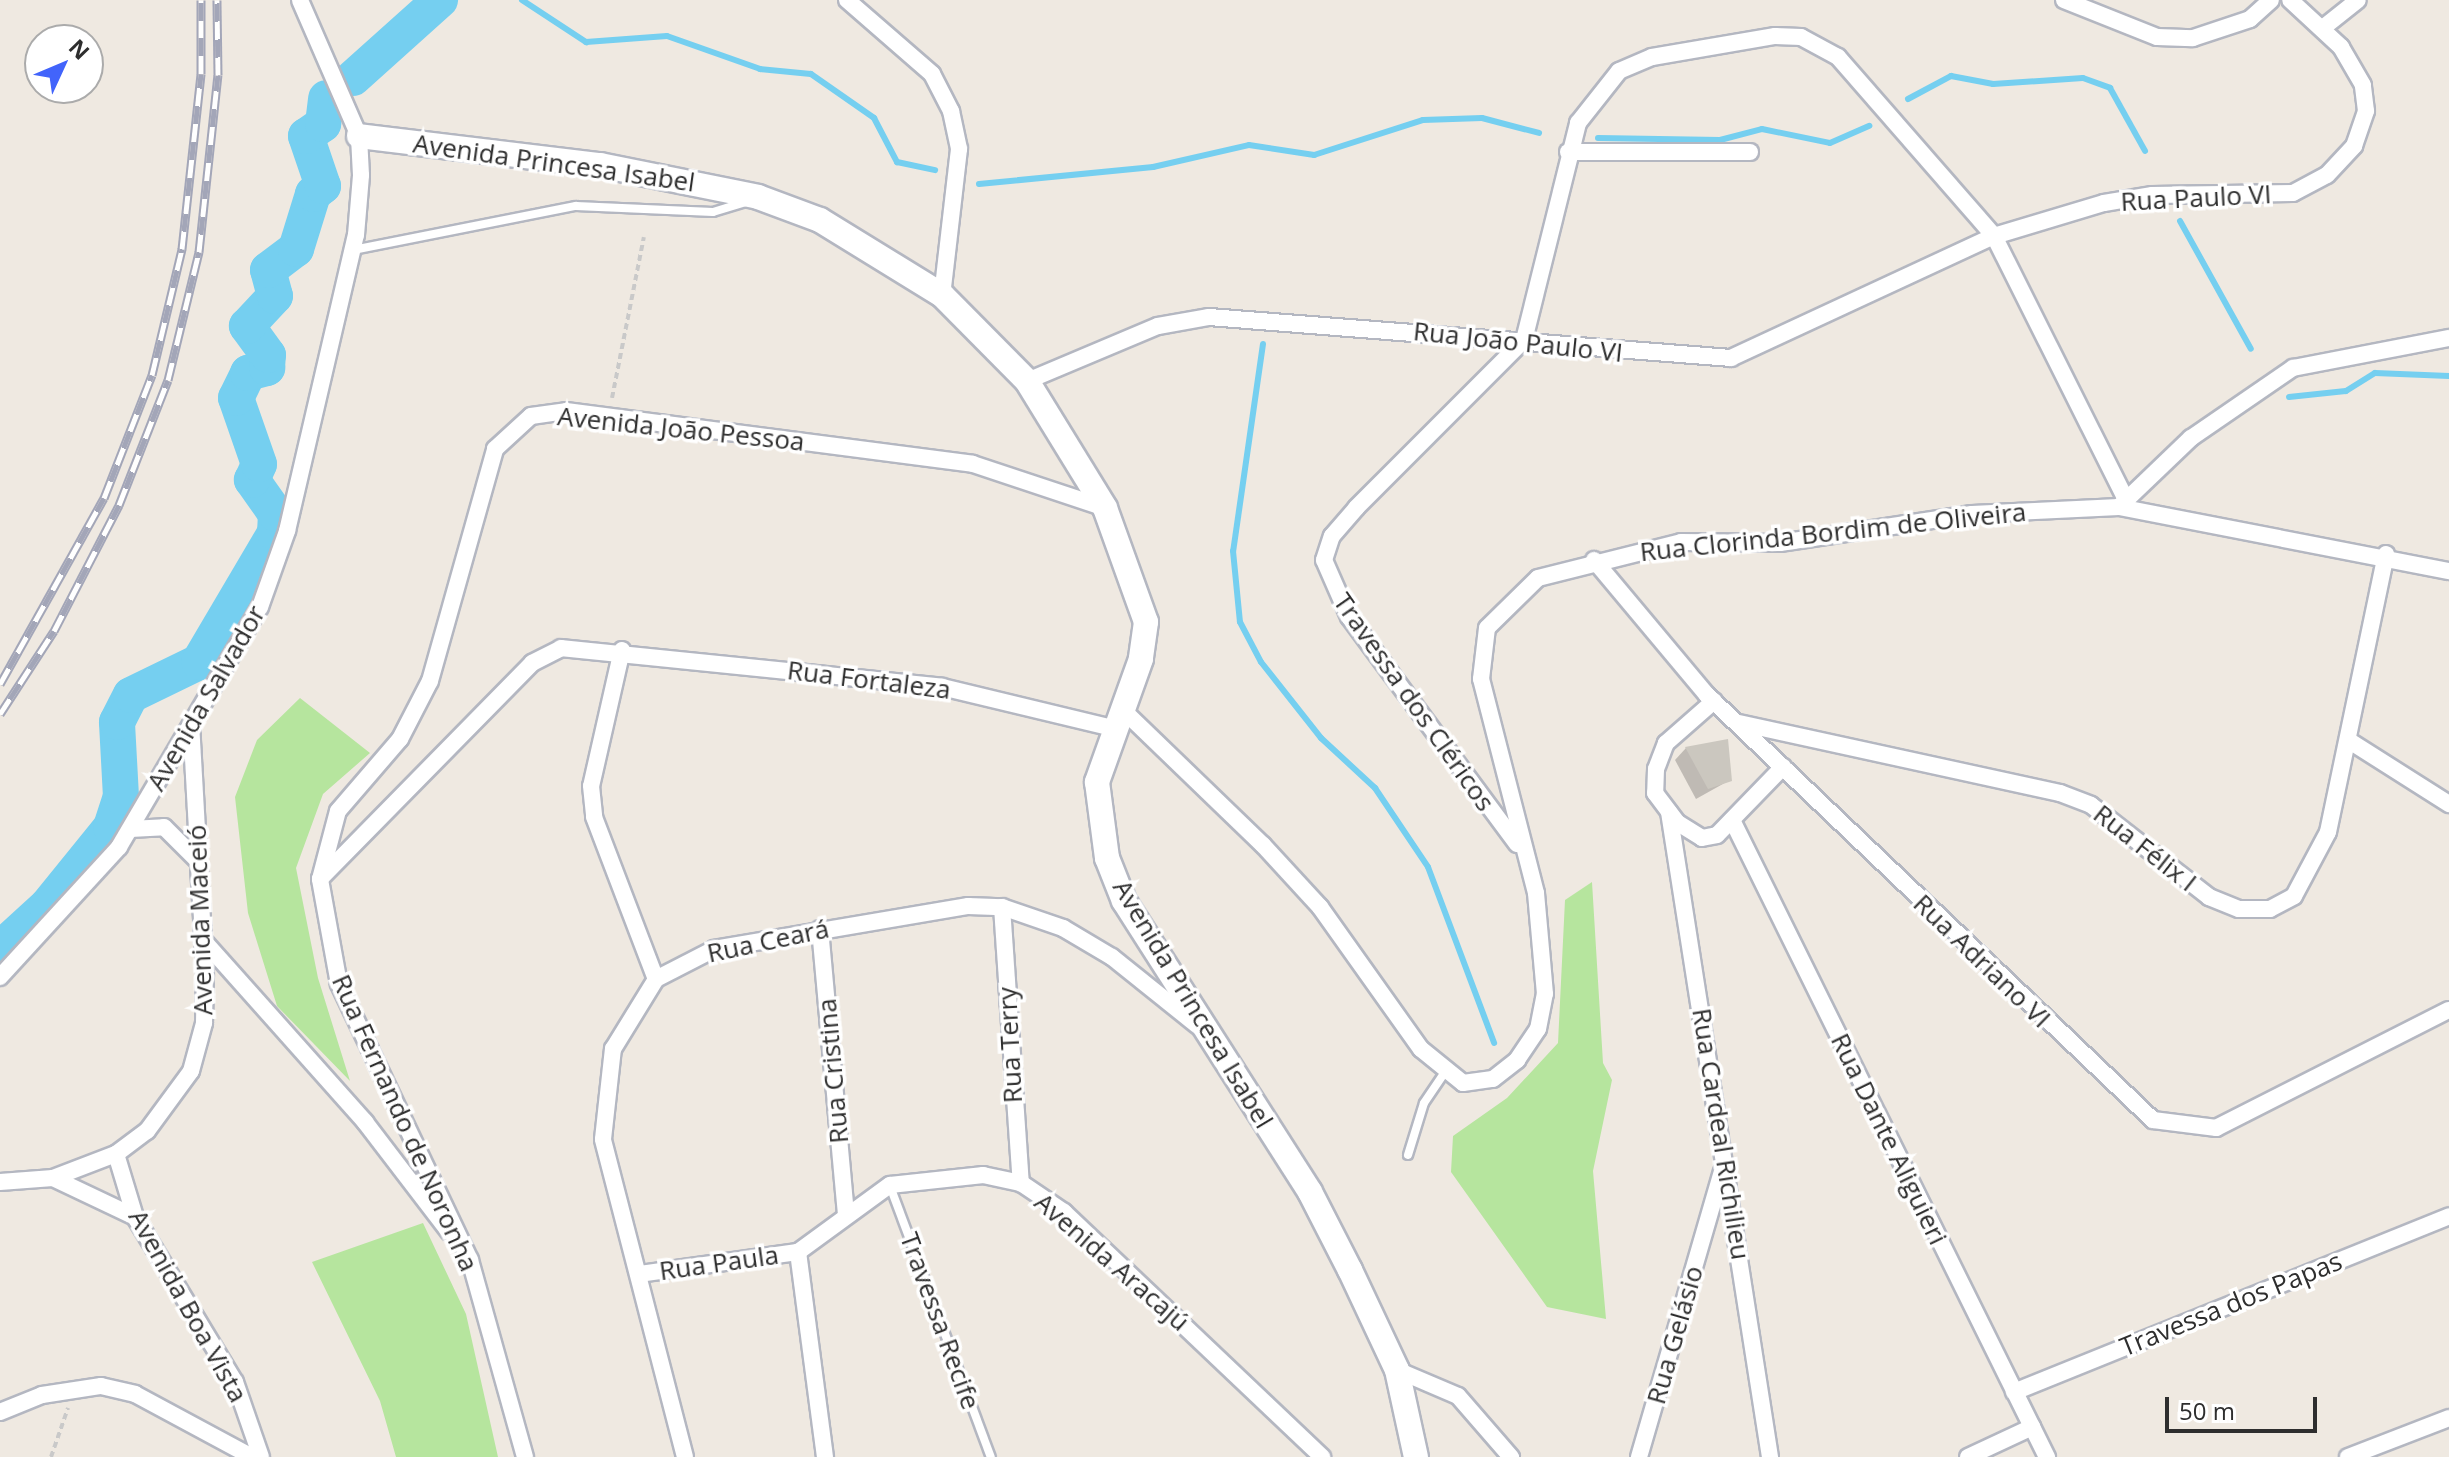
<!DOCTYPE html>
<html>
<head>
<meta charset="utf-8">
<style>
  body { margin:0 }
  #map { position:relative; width:2449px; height:1457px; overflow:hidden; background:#efe9e1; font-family:"Open Sans",sans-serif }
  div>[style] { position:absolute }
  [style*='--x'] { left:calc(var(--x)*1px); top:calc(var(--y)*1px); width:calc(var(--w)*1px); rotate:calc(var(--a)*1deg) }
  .green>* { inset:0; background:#b6e59e }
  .shadow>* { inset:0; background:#0003 }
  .stream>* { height:6px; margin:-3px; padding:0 3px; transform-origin:3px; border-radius:3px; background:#75cff0 }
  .river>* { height:36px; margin:-18px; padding:0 18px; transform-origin:18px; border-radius:18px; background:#75cff0 }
  .building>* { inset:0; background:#cbc7bf }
  .path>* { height:4px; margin-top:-2px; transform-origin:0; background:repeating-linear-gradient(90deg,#c9c9c9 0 6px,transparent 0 10px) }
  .roads { filter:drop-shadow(2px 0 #b4b7c1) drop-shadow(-2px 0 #b4b7c1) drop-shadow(0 2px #b4b7c1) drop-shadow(0 -2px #b4b7c1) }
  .lane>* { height:8px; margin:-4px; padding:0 4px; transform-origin:4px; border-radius:4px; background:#fff }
  .street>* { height:16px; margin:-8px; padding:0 8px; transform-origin:8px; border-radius:8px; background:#fff }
  .secondary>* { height:24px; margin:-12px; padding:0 12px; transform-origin:12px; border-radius:12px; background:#fff }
  .rail>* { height:9px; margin-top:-4.5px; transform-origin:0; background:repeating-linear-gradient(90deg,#fff 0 18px,#a3a6b8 0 36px); box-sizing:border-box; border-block:2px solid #a3a6b8 }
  span { translate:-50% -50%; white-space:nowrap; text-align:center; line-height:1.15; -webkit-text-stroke:7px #fff; paint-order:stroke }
  .street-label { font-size:26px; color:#2e2e2e }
  .north { position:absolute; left:24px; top:24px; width:80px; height:80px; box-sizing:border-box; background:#fff; border:2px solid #ababab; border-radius:50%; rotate:46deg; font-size:22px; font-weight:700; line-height:32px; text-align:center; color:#2e2e2e }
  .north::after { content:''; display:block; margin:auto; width:28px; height:36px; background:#4264fb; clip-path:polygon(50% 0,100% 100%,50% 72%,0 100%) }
  .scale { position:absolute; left:2165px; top:1397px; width:152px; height:36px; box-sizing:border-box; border:4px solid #2e2e2e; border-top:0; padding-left:10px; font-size:24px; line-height:28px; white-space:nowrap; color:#2e2e2e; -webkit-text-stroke:6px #fff; paint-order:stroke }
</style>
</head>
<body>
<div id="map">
  <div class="green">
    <i style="clip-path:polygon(300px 698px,370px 753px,323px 794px,296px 868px,318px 978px,350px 1081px,277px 1006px,248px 913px,235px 797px,257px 740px)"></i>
    <i style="clip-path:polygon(1592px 882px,1603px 1063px,1612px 1080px,1593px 1171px,1606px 1319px,1547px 1307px,1451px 1172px,1453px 1136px,1507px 1098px,1558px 1043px,1565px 900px)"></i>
    <i style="clip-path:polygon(423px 1223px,466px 1314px,498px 1457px,396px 1457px,380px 1401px,312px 1262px)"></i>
  </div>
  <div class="shadow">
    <i style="clip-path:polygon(1686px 748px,1730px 780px,1696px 799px,1675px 760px)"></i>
  </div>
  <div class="stream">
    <i style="--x:522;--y:0;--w:77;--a:33.3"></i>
    <i style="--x:586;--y:42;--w:81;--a:-4.2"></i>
    <i style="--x:667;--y:36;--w:99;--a:19.5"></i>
    <i style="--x:760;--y:69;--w:51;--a:5.6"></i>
    <i style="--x:811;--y:74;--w:77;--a:34.9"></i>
    <i style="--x:874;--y:118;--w:50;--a:62.4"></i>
    <i style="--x:897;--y:162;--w:39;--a:12"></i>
    <i style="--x:1908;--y:99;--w:49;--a:-28.1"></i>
    <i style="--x:1951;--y:76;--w:43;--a:10.8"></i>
    <i style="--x:1993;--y:84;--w:90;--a:-3.8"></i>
    <i style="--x:2083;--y:78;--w:29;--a:20"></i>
    <i style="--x:2110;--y:88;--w:72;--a:60.9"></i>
    <i style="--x:1598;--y:138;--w:122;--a:0.9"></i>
    <i style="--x:1720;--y:140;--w:43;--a:-14.7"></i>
    <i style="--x:1762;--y:129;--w:69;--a:11.6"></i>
    <i style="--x:1830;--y:143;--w:43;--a:-23.6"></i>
    <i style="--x:979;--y:184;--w:175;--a:-5.6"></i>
    <i style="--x:1153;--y:167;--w:98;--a:-12.9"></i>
    <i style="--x:1249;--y:145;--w:66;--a:8.7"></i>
    <i style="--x:1314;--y:155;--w:114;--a:-17.8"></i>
    <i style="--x:1423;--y:120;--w:59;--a:-1.9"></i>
    <i style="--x:1482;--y:118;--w:59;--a:14.7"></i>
    <i style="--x:2180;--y:221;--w:146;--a:61"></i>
    <i style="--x:1263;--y:344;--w:209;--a:98.2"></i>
    <i style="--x:1233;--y:551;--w:71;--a:84.4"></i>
    <i style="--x:1240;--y:622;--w:45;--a:62.3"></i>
    <i style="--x:1261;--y:662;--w:97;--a:51.7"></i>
    <i style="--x:1321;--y:738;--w:74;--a:42.8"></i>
    <i style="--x:1375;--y:788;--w:95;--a:56.1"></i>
    <i style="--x:1428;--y:867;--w:188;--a:69.4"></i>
    <i style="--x:2289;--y:397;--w:57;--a:-6"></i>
    <i style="--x:2346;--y:391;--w:34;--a:-32"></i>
    <i style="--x:2375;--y:373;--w:74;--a:2.3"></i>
  </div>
  <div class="river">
    <i style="--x:353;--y:78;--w:117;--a:-41.9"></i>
    <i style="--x:0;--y:949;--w:64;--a:-42.5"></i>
    <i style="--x:47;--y:906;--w:102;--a:-51"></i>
    <i style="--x:111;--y:827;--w:32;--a:-72"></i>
    <i style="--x:121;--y:797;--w:75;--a:-93.1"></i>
    <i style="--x:117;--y:722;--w:30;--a:-63"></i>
    <i style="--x:131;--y:695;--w:76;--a:-25.9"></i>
    <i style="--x:199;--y:662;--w:150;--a:-59.5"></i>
    <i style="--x:275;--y:533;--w:19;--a:-87"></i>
    <i style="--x:276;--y:514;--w:42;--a:-125.2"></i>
    <i style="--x:252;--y:480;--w:17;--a:-66"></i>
    <i style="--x:259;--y:464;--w:70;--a:-109.2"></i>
    <i style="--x:236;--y:398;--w:28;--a:-64"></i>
    <i style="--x:248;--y:373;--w:20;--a:-15"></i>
    <i style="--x:267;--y:368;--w:13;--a:-86"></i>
    <i style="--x:268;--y:355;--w:36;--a:-126"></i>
    <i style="--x:247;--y:326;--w:41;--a:-47"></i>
    <i style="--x:275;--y:296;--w:27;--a:-105"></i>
    <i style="--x:268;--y:270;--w:35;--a:-37"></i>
    <i style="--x:296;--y:249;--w:58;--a:-72.8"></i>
    <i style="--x:313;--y:194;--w:13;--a:-39"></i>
    <i style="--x:323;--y:186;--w:53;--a:-108.8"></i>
    <i style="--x:306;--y:136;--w:21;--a:-35"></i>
    <i style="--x:323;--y:124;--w:26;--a:-83"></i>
  </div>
  <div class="building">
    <i style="clip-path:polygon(1728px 739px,1732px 781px,1708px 789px,1685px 747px)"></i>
  </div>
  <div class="path">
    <i style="--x:612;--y:398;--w:164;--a:-78.8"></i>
    <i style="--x:51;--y:1457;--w:52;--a:-70.9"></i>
  </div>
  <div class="roads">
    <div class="lane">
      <i style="--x:353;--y:250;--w:227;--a:-11.2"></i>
      <i style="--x:576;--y:206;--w:137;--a:2.5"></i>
      <i style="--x:713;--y:212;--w:38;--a:-17"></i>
      <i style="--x:1408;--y:1155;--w:54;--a:-72.9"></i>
      <i style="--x:1424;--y:1103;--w:36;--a:-56"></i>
      <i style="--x:890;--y:1186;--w:289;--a:69.6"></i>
    </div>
    <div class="street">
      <i style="--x:847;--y:0;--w:113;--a:41"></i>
      <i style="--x:932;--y:74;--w:42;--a:62.8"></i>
      <i style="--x:951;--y:111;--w:39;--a:78"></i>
      <i style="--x:959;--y:149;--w:147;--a:96.6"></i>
      <i style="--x:2064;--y:0;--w:100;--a:21.7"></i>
      <i style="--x:2157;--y:37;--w:36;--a:2"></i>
      <i style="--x:2193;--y:38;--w:60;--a:-18.4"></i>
      <i style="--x:2250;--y:19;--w:28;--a:-42"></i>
      <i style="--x:2324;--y:27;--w:43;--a:-38.5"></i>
      <i style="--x:1568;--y:152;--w:182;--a:0"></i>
      <i style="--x:1027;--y:381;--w:142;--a:-22.8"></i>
      <i style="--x:1158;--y:326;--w:52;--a:-10"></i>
      <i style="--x:1209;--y:317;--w:524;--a:4.49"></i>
      <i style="--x:1731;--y:358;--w:290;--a:-24.9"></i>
      <i style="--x:1994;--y:236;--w:115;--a:-16.7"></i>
      <i style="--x:2104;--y:203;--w:49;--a:-9.5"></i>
      <i style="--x:2152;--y:195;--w:141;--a:-0.8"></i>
      <i style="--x:2293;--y:193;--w:38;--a:-28"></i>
      <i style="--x:2327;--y:175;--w:40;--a:-47"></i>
      <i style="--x:2354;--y:146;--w:37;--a:-71"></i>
      <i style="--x:2366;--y:111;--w:26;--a:-97"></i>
      <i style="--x:2363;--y:85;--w:44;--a:-120.1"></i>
      <i style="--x:2341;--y:47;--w:69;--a:-137.3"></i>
      <i style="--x:2120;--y:506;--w:98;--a:-43.8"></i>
      <i style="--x:2191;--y:438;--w:124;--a:-34.5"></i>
      <i style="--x:2293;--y:368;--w:159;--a:-10.9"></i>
      <i style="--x:1594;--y:560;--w:176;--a:50.1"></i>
      <i style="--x:1707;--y:695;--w:616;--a:43.62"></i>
      <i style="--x:2153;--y:1120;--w:64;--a:7.2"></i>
      <i style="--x:2216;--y:1128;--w:261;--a:-26.9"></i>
      <i style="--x:622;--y:650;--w:139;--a:102.8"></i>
      <i style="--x:591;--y:786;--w:31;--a:84"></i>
      <i style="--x:594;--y:817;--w:173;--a:69.1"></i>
      <i style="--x:1714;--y:701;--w:64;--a:138.8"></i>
      <i style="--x:1666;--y:743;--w:28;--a:111"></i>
      <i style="--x:1656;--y:769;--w:24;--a:92"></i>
      <i style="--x:1655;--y:793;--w:38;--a:53"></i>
      <i style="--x:1678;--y:823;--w:28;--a:32"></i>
      <i style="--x:1702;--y:838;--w:15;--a:-11"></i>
      <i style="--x:1717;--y:835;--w:95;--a:-45.9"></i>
      <i style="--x:1123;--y:710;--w:194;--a:44"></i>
      <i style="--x:1263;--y:845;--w:84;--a:47.4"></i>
      <i style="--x:1320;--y:907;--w:174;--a:54.6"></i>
      <i style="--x:1421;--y:1049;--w:54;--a:39"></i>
      <i style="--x:1463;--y:1083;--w:30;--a:-8"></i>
      <i style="--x:1493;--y:1079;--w:31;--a:-38"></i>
      <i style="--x:1517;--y:1060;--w:37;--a:-56"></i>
      <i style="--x:1538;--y:1029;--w:36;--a:-79"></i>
      <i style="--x:1545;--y:994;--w:101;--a:-95.1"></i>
      <i style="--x:1536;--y:893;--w:221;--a:-104.4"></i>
      <i style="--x:1481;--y:679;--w:51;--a:-83.3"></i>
      <i style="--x:1487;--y:628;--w:71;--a:-44.4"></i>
      <i style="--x:1538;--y:578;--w:147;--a:-14.1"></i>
      <i style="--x:1681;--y:542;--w:99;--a:0.6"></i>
      <i style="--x:1780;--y:543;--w:194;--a:-8.6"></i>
      <i style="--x:1972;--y:514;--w:147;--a:-2.7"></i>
      <i style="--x:2119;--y:507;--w:336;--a:11"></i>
      <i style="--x:1739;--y:723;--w:329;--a:12.3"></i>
      <i style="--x:2060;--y:793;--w:33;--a:21"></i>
      <i style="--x:2091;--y:805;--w:150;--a:37.9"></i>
      <i style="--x:2209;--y:897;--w:32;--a:22"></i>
      <i style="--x:2239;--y:909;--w:31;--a:0"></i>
      <i style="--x:2270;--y:909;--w:27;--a:-28"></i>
      <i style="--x:2294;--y:896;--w:72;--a:-62"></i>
      <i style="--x:2328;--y:832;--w:284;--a:-78.2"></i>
      <i style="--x:2348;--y:740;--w:120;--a:32.4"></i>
      <i style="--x:1669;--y:812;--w:653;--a:81.1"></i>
      <i style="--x:1732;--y:820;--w:711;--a:63.69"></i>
      <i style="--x:130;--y:829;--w:34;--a:-3"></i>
      <i style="--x:164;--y:827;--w:49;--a:45"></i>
      <i style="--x:1517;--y:844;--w:282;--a:-126.5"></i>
      <i style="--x:1349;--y:617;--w:62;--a:-113.7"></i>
      <i style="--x:1324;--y:560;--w:25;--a:-72"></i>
      <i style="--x:1332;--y:536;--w:37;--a:-49"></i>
      <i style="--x:1356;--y:508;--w:238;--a:-45"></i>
      <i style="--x:1524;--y:340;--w:224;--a:-76"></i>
      <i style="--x:1578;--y:123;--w:66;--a:-51.7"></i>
      <i style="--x:1619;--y:71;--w:36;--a:-23"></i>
      <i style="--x:1652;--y:57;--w:125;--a:-9.7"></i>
      <i style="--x:1775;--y:36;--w:26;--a:2"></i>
      <i style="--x:1801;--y:37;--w:42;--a:28.4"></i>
      <i style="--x:1838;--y:57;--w:237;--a:48.9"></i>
      <i style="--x:1994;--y:236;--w:291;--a:63.4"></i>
      <i style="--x:320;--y:879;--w:303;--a:-45.5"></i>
      <i style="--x:532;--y:663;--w:33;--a:-27"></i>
      <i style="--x:561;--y:648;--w:383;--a:5.8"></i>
      <i style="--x:942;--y:687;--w:176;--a:13.5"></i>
      <i style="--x:1002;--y:907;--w:277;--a:86.1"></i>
      <i style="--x:820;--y:929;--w:285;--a:84.8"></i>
      <i style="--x:203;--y:940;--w:244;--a:48.3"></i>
      <i style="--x:365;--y:1122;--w:138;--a:52.6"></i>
      <i style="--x:0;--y:977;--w:176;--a:-47.5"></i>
      <i style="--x:119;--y:847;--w:278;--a:-59.6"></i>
      <i style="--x:260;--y:607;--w:81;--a:-70.4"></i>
      <i style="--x:287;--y:531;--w:304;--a:-76.9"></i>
      <i style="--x:356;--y:235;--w:60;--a:-85.2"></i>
      <i style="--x:361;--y:175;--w:39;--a:-93"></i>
      <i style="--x:359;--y:136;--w:148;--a:-113.5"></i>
      <i style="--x:116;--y:1154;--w:66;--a:73.2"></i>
      <i style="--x:135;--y:1217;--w:193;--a:58.8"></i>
      <i style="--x:235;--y:1382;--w:79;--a:70.9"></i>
      <i style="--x:53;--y:1178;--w:91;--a:25.4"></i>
      <i style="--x:0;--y:1182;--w:53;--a:-4.3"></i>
      <i style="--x:53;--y:1178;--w:67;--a:-20.9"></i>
      <i style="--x:116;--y:1154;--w:39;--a:-37"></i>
      <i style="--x:147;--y:1131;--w:74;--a:-53.7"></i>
      <i style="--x:191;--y:1071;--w:50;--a:-74.8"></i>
      <i style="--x:204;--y:1023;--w:50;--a:-88.9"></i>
      <i style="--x:205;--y:973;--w:247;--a:-93.2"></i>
      <i style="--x:639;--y:1274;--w:161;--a:-7.9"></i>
      <i style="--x:1397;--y:1370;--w:66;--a:23.1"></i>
      <i style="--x:1458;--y:1396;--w:81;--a:49"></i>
      <i style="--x:2014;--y:1392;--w:469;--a:-22"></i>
      <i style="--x:0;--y:1412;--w:45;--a:-22"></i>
      <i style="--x:42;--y:1395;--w:60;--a:-8.7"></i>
      <i style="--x:101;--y:1386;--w:35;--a:13"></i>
      <i style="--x:135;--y:1394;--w:133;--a:28.3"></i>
      <i style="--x:525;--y:1457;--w:205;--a:-105.6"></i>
      <i style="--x:470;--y:1260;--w:306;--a:-115.4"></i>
      <i style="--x:339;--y:984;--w:107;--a:-100.3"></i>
      <i style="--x:320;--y:879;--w:70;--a:-75.2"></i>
      <i style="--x:338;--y:811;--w:95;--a:-49.3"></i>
      <i style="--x:400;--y:739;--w:65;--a:-62.7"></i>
      <i style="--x:430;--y:681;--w:241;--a:-74.3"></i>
      <i style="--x:495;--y:449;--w:49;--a:-42.5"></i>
      <i style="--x:531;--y:416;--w:35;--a:-8"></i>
      <i style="--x:566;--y:411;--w:410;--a:7.4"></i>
      <i style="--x:973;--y:464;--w:139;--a:18.4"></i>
      <i style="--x:685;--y:1457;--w:328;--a:-104.5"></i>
      <i style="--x:603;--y:1139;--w:91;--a:-83.7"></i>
      <i style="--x:613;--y:1049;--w:82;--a:-58.4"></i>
      <i style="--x:656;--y:979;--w:65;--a:-27.3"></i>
      <i style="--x:714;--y:949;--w:258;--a:-9.6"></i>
      <i style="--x:968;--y:906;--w:34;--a:2"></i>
      <i style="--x:1002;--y:907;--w:65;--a:19"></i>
      <i style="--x:1063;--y:928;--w:57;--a:30.6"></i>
      <i style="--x:1112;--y:957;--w:109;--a:38.7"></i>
      <i style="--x:825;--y:1457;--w:207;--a:-97.5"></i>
      <i style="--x:798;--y:1252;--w:114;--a:-36.1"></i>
      <i style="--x:890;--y:1185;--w:94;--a:-6.1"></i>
      <i style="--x:983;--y:1175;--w:39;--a:12"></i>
      <i style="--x:1021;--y:1183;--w:52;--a:34"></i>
      <i style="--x:1064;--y:1212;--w:356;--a:43.5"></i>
      <i style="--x:1639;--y:1457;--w:297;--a:-73.8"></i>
      <i style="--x:1968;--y:1457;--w:71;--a:-25.1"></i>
      <i style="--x:2348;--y:1457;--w:108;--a:-21.1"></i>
    </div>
    <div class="secondary">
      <i style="--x:359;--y:136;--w:243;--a:6.9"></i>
      <i style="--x:600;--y:165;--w:161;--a:11.4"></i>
      <i style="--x:758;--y:197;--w:66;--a:20.4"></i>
      <i style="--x:820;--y:220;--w:143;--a:31.6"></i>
      <i style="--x:942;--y:295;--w:121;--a:45.3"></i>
      <i style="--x:1027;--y:381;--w:149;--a:58.4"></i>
      <i style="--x:1105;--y:508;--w:121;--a:70.2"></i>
      <i style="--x:1146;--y:622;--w:37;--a:98"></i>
      <i style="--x:1141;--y:659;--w:131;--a:109.7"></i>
      <i style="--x:1097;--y:782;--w:77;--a:82.5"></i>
      <i style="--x:1107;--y:858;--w:46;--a:68.4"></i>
      <i style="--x:1124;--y:901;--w:345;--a:57.4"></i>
      <i style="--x:1310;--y:1192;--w:88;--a:62.9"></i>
      <i style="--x:1350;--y:1270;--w:110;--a:64.8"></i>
      <i style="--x:1397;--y:1370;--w:89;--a:77.7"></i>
    </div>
  </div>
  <div class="rail">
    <i style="--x:0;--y:684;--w:213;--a:-60.8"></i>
    <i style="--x:104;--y:498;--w:132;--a:-68.7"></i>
    <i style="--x:152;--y:375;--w:130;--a:-76.6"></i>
    <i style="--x:182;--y:249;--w:176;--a:-83.8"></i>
    <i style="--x:201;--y:74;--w:74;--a:-90"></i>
    <i style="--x:0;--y:714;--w:99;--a:-57"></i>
    <i style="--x:54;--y:631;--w:142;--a:-62.7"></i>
    <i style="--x:119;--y:505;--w:134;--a:-68.6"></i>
    <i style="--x:168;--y:380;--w:132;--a:-76.4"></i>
    <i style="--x:199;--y:252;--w:178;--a:-83.9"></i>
    <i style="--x:218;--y:75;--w:75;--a:-90.8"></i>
  </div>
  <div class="street-label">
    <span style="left:554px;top:163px;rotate:8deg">Avenida Princesa Isabel</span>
    <span style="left:2196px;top:198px;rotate:-3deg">Rua Paulo VI</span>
    <span style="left:1518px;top:342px;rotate:6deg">Rua João Paulo VI</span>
    <span style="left:681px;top:429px;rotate:6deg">Avenida João Pessoa</span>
    <span style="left:1833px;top:532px;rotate:-6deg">Rua Clorinda Bordim de Oliveira</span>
    <span style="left:869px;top:680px;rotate:7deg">Rua Fortaleza</span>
    <span style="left:206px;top:698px;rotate:-60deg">Avenida Salvador</span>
    <span style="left:1414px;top:702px;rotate:55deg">Travessa dos Cléricos</span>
    <span style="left:2145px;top:848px;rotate:38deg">Rua Félix I</span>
    <span style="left:200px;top:920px;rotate:-92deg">Avenida Maceió</span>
    <span style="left:768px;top:941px;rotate:-12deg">Rua Ceará</span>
    <span style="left:1982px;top:961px;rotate:44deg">Rua Adriano VI</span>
    <span style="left:1193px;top:1004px;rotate:59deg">Avenida Princesa Isabel</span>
    <span style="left:1010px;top:1045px;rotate:-93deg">Rua Terry</span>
    <span style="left:833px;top:1071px;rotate:-95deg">Rua Cristina</span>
    <span style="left:405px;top:1123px;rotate:66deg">Rua Fernando de Noronha</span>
    <span style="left:1721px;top:1134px;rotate:81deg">Rua Cardeal Richilieu</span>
    <span style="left:1889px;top:1139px;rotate:64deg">Rua Dante Aliguieri</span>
    <span style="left:1112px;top:1262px;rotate:41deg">Avenida Aracajú</span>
    <span style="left:719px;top:1263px;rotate:-8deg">Rua Paula</span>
    <span style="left:2231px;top:1304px;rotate:-22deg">Travessa dos Papas</span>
    <span style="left:188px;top:1306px;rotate:61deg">Avenida Boa Vista</span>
    <span style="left:940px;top:1321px;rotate:70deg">Travessa Recife</span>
    <span style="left:1675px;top:1335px;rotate:-74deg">Rua Gelásio</span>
  </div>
  <div class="north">N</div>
  <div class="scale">50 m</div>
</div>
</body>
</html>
